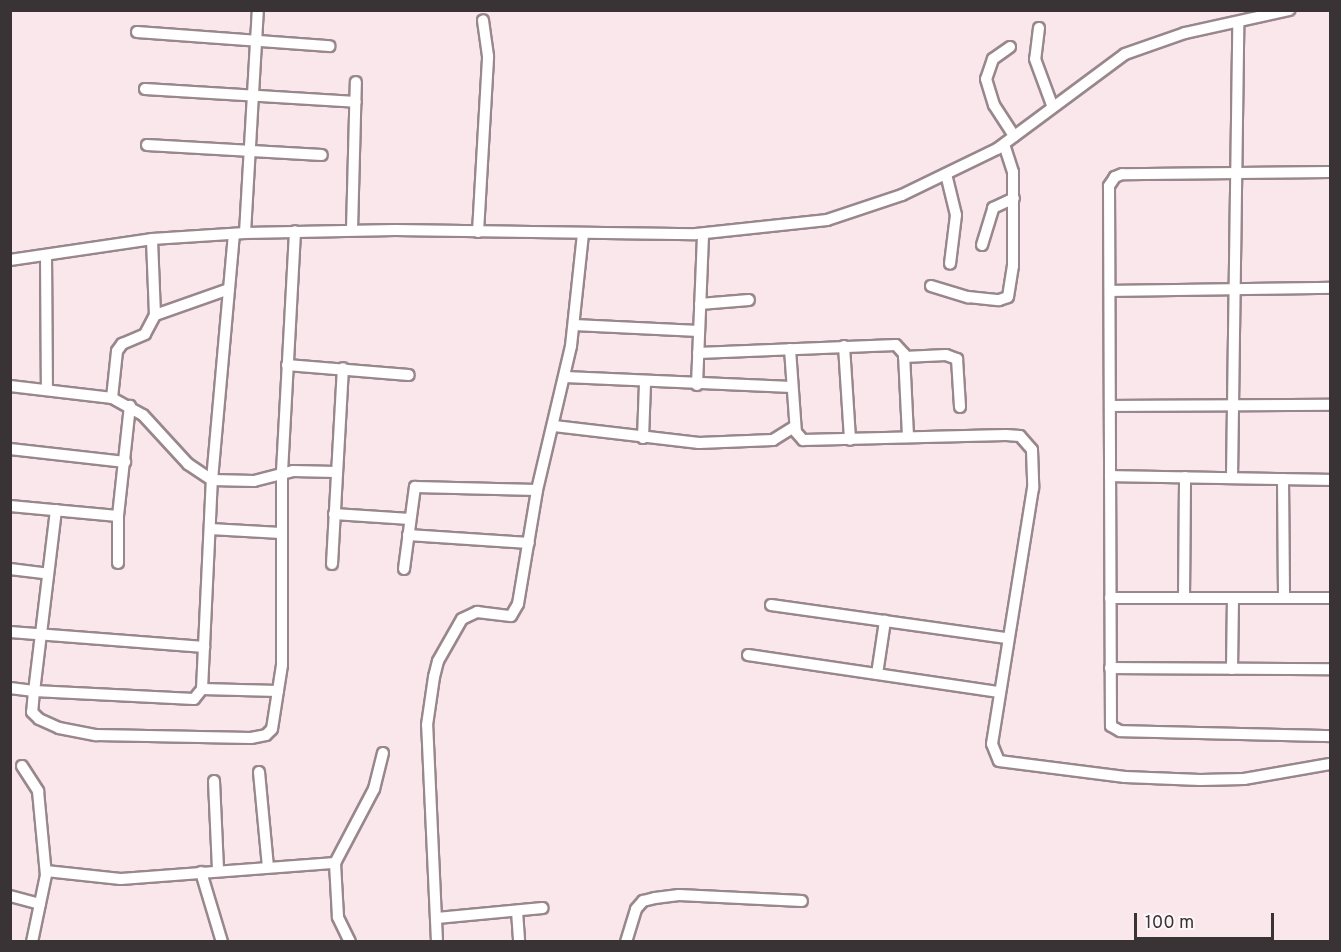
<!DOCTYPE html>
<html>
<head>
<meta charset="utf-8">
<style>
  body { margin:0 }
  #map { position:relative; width:1341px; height:952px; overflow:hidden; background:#f9e7ec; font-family:Overpass,sans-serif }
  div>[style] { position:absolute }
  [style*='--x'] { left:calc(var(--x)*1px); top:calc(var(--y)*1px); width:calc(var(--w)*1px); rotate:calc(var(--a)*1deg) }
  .roads { filter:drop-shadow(2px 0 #98878c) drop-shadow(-2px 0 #98878c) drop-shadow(0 2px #98878c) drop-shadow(0 -2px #98878c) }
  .minor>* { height:10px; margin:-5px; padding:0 5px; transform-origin:5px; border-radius:5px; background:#fff }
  span { translate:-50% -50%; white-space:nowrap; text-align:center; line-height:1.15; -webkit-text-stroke:4.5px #fef7f9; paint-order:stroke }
  .frame { position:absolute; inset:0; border:12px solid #3a3335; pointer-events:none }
  .scale { position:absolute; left:1134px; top:913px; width:140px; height:27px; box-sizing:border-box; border:3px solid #3a3335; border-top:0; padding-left:8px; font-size:18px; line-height:21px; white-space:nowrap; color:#3a3335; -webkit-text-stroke:4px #fef7f9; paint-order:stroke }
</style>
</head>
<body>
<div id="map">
  <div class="roads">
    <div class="minor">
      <i style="--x:1039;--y:28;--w:31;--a:97"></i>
      <i style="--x:1035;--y:59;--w:49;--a:69.7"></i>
      <i style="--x:137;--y:32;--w:193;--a:4.2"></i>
      <i style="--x:1010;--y:47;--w:21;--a:145"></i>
      <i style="--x:993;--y:59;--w:21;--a:109"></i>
      <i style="--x:986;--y:79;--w:27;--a:73"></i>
      <i style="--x:994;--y:105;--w:37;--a:57"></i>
      <i style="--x:145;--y:89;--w:211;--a:3.5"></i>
      <i style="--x:147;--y:145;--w:175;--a:3.3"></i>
      <i style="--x:1330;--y:172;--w:208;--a:179.4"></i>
      <i style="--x:1122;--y:174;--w:8;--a:157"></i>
      <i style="--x:1115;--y:177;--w:11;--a:124"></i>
      <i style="--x:1109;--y:186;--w:540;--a:89.79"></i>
      <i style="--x:1111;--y:726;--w:10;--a:29"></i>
      <i style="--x:1120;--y:731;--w:210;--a:1.4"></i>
      <i style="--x:946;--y:174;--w:42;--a:76.3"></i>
      <i style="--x:956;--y:215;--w:49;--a:97"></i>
      <i style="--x:352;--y:230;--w:148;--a:-88.5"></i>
      <i style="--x:478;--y:232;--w:176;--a:-86.7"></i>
      <i style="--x:488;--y:56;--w:36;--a:-98"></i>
      <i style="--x:245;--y:233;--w:223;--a:-86.7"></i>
      <i style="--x:982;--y:245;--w:39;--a:-73"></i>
      <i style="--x:993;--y:208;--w:23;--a:-25"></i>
      <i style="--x:46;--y:255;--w:135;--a:89.6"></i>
      <i style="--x:10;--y:260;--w:144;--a:-8.4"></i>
      <i style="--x:152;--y:239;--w:93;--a:-3.7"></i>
      <i style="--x:245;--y:233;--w:150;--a:-1.1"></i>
      <i style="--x:395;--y:230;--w:301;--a:0.8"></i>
      <i style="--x:696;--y:234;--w:132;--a:-6.1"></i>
      <i style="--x:827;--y:220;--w:79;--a:-18.4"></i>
      <i style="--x:902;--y:195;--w:106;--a:-25.8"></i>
      <i style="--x:997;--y:149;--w:159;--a:-36.6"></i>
      <i style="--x:1125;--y:54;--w:64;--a:-19.3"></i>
      <i style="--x:1185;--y:33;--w:107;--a:-12.5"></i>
      <i style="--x:931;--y:286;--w:39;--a:17"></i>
      <i style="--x:968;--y:297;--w:31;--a:6"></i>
      <i style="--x:999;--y:300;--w:9;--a:-18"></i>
      <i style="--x:1008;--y:297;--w:31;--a:-81"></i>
      <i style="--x:1013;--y:266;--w:94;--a:-90"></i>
      <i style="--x:1013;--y:172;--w:29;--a:-108"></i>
      <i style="--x:1111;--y:291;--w:219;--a:-0.8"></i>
      <i style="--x:700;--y:304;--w:49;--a:-4.7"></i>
      <i style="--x:155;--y:315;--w:78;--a:-19.4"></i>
      <i style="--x:574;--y:325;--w:125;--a:2.7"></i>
      <i style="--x:844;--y:346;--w:94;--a:86.3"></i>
      <i style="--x:790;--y:349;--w:83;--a:85.9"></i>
      <i style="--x:796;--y:432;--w:11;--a:49"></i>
      <i style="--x:803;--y:440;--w:203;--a:-1.4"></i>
      <i style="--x:1006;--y:435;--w:14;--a:4"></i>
      <i style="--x:1020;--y:436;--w:18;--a:49"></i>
      <i style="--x:1032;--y:450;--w:38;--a:88"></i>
      <i style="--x:1033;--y:488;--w:259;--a:99.1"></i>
      <i style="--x:992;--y:744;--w:18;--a:68"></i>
      <i style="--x:999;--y:761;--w:127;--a:7.2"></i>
      <i style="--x:1125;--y:777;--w:75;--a:2.3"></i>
      <i style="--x:1200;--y:780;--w:44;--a:-1.3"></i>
      <i style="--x:1244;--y:779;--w:87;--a:-9.9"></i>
      <i style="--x:698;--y:353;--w:198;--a:-2.3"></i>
      <i style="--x:896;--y:345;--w:12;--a:48"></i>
      <i style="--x:904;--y:354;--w:83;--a:87.2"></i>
      <i style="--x:904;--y:357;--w:42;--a:-2.7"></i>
      <i style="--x:946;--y:355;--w:12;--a:20"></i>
      <i style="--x:957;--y:359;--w:48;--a:86.4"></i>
      <i style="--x:287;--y:365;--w:122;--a:4.7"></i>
      <i style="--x:565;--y:377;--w:227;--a:2.5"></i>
      <i style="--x:697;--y:385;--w:151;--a:-87.7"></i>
      <i style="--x:10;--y:386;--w:103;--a:6.7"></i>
      <i style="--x:112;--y:398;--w:47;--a:-83.9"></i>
      <i style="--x:117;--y:351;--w:9;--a:-54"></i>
      <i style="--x:122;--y:344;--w:25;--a:-23"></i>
      <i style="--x:145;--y:334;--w:21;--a:-62"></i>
      <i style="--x:155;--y:315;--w:76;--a:-92.3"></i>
      <i style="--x:112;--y:398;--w:35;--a:29"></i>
      <i style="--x:143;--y:415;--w:67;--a:47.4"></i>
      <i style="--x:188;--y:464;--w:29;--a:34"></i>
      <i style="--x:212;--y:480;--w:42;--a:1.4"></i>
      <i style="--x:254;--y:481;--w:40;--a:-14.4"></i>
      <i style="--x:293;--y:471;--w:43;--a:1.3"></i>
      <i style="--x:1110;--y:406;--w:220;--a:-0.3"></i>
      <i style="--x:554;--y:426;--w:146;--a:6.7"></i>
      <i style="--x:699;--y:443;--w:74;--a:-2.3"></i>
      <i style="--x:773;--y:440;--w:26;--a:-32"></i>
      <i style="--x:643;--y:438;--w:55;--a:-87.9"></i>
      <i style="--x:10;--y:449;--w:116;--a:6.4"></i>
      <i style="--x:1110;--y:476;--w:220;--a:1"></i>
      <i style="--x:1232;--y:478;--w:456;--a:-89.2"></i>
      <i style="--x:1283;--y:479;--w:119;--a:89.5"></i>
      <i style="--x:10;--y:506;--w:108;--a:5.3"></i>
      <i style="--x:56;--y:510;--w:182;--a:96.9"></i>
      <i style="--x:34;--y:691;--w:160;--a:2.9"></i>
      <i style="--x:194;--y:699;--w:13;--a:-51"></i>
      <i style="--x:202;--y:689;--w:209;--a:-87.3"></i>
      <i style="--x:212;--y:480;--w:247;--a:-84.9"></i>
      <i style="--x:334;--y:514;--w:76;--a:3.8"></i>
      <i style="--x:210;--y:529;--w:71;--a:3.2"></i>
      <i style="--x:408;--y:535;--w:121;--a:3.8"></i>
      <i style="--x:118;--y:563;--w:47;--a:-90"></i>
      <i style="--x:118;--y:516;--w:111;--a:-83.8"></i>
      <i style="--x:332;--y:564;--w:196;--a:-86.8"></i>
      <i style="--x:10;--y:569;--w:38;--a:7"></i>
      <i style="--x:404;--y:569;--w:83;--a:-82.4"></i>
      <i style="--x:415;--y:487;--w:122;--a:1.4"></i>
      <i style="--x:1110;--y:598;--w:220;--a:0"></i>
      <i style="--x:1184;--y:598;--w:121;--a:-89.5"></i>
      <i style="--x:771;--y:605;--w:238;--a:8"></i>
      <i style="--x:10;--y:632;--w:195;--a:4.4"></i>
      <i style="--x:748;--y:655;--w:254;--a:8.4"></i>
      <i style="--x:1110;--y:668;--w:220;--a:0.3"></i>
      <i style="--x:1232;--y:669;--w:71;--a:-89.2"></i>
      <i style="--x:877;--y:674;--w:54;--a:-81.4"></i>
      <i style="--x:10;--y:688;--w:24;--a:7"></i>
      <i style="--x:34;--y:691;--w:21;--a:95"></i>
      <i style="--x:32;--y:712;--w:10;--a:45"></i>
      <i style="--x:39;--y:719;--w:22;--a:24"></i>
      <i style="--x:59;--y:728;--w:38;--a:11"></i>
      <i style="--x:96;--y:735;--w:155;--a:1.1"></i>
      <i style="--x:251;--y:738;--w:15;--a:-11"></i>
      <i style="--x:266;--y:735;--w:8;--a:-45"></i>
      <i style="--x:272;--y:729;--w:65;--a:-81.1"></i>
      <i style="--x:282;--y:665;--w:193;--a:-90"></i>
      <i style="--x:282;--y:472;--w:241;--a:-86.9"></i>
      <i style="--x:202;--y:689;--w:76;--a:1.5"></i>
      <i style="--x:22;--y:766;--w:30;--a:57"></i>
      <i style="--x:38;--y:791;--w:84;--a:84.6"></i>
      <i style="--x:46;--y:875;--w:68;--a:101.8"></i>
      <i style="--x:259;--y:772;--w:95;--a:84.6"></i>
      <i style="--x:214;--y:781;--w:89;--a:87.4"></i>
      <i style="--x:46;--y:871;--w:75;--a:6.1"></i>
      <i style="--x:121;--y:879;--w:215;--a:-4.3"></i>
      <i style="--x:201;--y:872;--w:73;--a:73.3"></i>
      <i style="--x:10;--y:896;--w:31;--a:15"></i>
      <i style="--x:517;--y:911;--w:31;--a:86"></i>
      <i style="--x:437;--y:918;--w:106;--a:-5.4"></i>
      <i style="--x:350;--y:942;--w:28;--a:-116"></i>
      <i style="--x:338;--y:917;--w:54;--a:-93.2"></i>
      <i style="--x:335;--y:863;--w:84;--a:-62.2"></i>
      <i style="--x:374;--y:789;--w:37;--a:-76"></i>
      <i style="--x:437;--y:942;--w:217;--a:-92.6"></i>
      <i style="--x:427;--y:725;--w:49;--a:-81.7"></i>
      <i style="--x:434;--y:677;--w:16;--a:-76"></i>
      <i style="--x:438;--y:661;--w:48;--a:-60.3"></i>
      <i style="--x:462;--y:619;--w:17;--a:-25"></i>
      <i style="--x:477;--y:612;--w:34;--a:7"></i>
      <i style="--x:511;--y:616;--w:14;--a:-60"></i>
      <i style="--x:518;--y:604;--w:116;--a:-80.5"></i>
      <i style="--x:537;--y:490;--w:148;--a:-76.7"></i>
      <i style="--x:571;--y:346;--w:113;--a:-83.9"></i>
      <i style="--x:626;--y:942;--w:34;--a:-73"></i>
      <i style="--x:636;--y:909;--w:11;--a:-49"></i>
      <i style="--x:643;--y:901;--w:12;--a:-14"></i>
      <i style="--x:655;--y:898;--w:24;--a:-7"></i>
      <i style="--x:679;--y:895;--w:123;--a:2.8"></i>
    </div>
  </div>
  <div class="frame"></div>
  <div class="scale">100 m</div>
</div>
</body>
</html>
